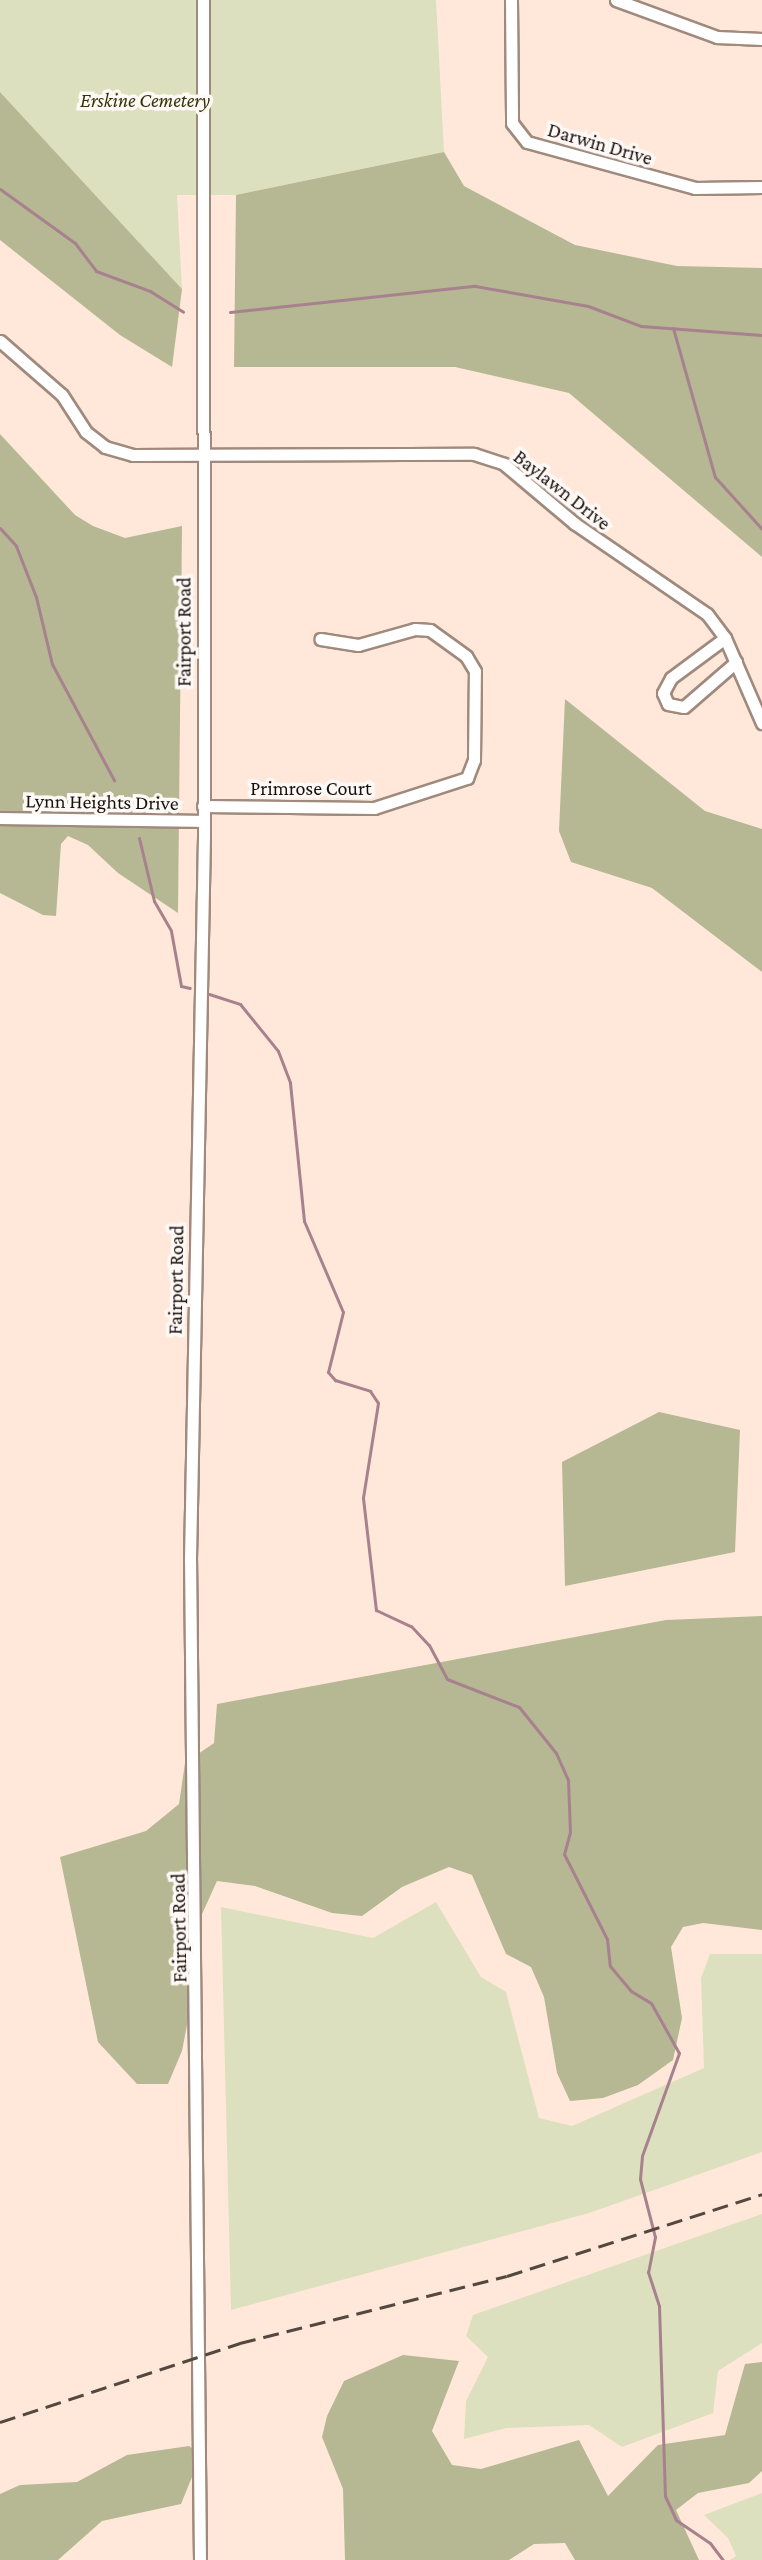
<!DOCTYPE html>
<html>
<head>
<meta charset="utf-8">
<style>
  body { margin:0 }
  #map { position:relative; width:762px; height:2560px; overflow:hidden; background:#ffe8d9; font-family:"Crimson Pro",serif }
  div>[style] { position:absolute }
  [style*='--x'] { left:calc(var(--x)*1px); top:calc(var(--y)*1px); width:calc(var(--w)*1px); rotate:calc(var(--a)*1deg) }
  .green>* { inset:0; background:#dde0be }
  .forest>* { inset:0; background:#b5b892 }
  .stream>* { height:3px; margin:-1.5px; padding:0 1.5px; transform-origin:1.5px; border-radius:1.5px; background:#a8818f }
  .roads { filter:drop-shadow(2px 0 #9f8a7d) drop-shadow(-2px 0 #9f8a7d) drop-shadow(0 2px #9f8a7d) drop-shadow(0 -2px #9f8a7d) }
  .street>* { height:11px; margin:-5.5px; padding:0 5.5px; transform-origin:5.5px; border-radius:5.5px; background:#fff }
  .rail>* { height:3px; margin-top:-1.5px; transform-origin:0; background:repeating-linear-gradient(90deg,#534840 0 16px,transparent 0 24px) }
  span { translate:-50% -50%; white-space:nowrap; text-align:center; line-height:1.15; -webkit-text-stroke:7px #fef9f6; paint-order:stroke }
  .park-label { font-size:20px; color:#323404; font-style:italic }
  .street-label { font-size:20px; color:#170f0a }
</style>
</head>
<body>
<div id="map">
  <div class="green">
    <i style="clip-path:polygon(0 0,436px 0,444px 152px,236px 195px,177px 195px,182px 289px,0 92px)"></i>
    <i style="clip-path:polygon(436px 1902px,481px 1977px,506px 1992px,539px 2118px,572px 2126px,704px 2068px,701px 1978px,710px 1954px,762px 1954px,762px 2152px,589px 2213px,231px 2310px,221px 1907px,373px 1938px)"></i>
    <i style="clip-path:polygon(762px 2214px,762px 2343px,718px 2371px,713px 2413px,622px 2447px,589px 2425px,506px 2428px,464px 2439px,466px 2401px,488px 2357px,466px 2336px,473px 2315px)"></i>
    <i style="clip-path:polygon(762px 2493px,762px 2560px,730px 2560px,736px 2556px,728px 2538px,704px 2515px)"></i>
  </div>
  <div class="forest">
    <i style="clip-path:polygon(0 92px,182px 289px,172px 367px,120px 335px,0 240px)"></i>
    <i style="clip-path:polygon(444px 152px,464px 186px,575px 245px,677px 266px,762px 268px,762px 557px,569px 393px,455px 367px,234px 367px,236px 195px)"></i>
    <i style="clip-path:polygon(0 434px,75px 515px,93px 526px,125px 538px,182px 526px,178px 913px,118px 873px,88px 845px,68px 836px,61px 844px,56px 916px,43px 915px,0 893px)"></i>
    <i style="clip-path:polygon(565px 699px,705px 811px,762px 829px,762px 972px,652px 888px,571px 862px,559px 831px)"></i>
    <i style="clip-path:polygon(659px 1412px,740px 1430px,735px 1552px,565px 1586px,562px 1462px)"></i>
    <i style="clip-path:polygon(762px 1616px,762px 1930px,703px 1923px,683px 1927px,671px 1947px,682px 2018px,673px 2060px,638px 2085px,603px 2098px,570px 2101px,557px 2073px,544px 1997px,531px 1967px,506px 1954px,472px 1875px,449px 1867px,402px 1887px,362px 1916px,332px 1913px,255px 1886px,217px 1881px,188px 1945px,193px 1994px,182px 2051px,168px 2084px,137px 2084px,98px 2042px,60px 1857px,146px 1831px,179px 1804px,185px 1763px,214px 1743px,217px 1704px,666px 1620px)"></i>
    <i style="clip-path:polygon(403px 2355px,459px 2361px,432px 2431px,452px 2465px,481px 2469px,579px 2440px,608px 2496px,658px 2445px,725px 2435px,745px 2364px,762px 2362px,762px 2471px,749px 2483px,698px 2493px,676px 2510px,699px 2560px,575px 2560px,565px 2543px,534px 2544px,509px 2560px,345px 2560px,343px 2489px,322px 2437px,327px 2416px,344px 2381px)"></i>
    <i style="clip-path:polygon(189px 2446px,201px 2455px,181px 2504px,102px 2521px,58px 2560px,0 2560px,0 2494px,20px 2485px,77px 2482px,127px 2455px)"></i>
  </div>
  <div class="stream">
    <i style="--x:0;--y:189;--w:92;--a:35.8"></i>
    <i style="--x:75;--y:243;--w:35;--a:53"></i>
    <i style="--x:96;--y:271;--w:58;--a:20.3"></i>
    <i style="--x:150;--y:291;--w:39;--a:32"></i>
    <i style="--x:230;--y:312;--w:246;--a:-6.1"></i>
    <i style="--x:475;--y:286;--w:115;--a:10"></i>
    <i style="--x:588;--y:306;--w:57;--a:20.7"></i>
    <i style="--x:641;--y:326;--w:121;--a:4.3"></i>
    <i style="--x:673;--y:328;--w:155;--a:74.3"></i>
    <i style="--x:715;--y:477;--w:70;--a:47.9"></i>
    <i style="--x:0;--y:528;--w:24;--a:48"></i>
    <i style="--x:16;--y:546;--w:55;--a:68.6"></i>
    <i style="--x:36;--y:597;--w:69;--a:76.6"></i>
    <i style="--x:52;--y:664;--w:132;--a:61.9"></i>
    <i style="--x:139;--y:838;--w:65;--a:76.6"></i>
    <i style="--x:154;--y:901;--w:34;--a:60"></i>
    <i style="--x:171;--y:931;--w:56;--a:79.7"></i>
    <i style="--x:181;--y:986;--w:9;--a:13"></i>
    <i style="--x:209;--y:994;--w:33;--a:18"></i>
    <i style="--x:240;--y:1004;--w:60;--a:51"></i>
    <i style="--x:278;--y:1051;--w:34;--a:69"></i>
    <i style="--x:290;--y:1083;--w:139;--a:84.2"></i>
    <i style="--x:304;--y:1221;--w:99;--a:66.8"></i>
    <i style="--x:343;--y:1312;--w:62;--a:104"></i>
    <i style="--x:328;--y:1372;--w:11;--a:49"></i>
    <i style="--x:335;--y:1380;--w:37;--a:17"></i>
    <i style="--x:370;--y:1391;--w:14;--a:56"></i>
    <i style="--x:378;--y:1403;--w:96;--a:99"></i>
    <i style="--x:363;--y:1498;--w:113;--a:83.4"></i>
    <i style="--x:376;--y:1610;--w:38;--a:25"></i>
    <i style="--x:411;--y:1626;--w:26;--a:47"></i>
    <i style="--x:429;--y:1645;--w:38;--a:62"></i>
    <i style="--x:447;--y:1679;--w:77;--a:21.3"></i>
    <i style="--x:519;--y:1707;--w:59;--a:51.2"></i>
    <i style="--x:556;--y:1753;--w:30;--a:66"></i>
    <i style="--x:568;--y:1780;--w:52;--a:87.8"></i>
    <i style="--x:570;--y:1832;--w:23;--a:105"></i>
    <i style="--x:564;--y:1854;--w:95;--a:63.2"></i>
    <i style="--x:607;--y:1939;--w:27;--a:84"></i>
    <i style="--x:610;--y:1966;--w:33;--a:50"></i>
    <i style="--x:631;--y:1991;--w:23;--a:31"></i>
    <i style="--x:651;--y:2003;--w:57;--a:60.8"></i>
    <i style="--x:679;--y:2053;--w:109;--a:109.8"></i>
    <i style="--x:642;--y:2156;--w:23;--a:95"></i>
    <i style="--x:640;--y:2179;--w:60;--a:75.5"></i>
    <i style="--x:655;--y:2237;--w:36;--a:101"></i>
    <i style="--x:648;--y:2272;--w:36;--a:72"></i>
    <i style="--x:659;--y:2306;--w:190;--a:88.2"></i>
    <i style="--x:665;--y:2496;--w:26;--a:65"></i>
    <i style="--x:676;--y:2520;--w:41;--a:34.1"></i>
    <i style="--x:710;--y:2543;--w:21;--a:53"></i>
  </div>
  <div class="roads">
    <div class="street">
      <i style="--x:511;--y:0;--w:123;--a:89.5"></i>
      <i style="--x:512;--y:123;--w:24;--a:52"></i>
      <i style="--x:527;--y:142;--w:174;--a:15.3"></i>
      <i style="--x:695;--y:188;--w:67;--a:-0.9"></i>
      <i style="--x:616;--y:0;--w:108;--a:20.1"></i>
      <i style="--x:717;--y:37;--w:45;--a:2.5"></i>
      <i style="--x:0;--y:341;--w:82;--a:41.1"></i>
      <i style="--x:62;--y:395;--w:44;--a:57"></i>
      <i style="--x:86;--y:432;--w:24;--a:38"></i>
      <i style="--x:105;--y:447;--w:29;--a:16"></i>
      <i style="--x:133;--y:455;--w:341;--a:-0.2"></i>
      <i style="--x:474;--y:454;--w:32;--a:18"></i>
      <i style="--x:504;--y:464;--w:92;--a:40.1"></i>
      <i style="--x:574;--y:523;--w:161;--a:34.4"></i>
      <i style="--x:707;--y:614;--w:30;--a:53"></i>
      <i style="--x:725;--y:638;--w:93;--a:66.5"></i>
      <i style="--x:725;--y:638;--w:67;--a:143.5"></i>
      <i style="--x:671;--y:678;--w:17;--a:118"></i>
      <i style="--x:663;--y:693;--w:12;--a:66"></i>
      <i style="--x:668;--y:704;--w:16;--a:11"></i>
      <i style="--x:684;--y:707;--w:69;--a:-40.9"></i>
      <i style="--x:203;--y:806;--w:171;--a:0.7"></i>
      <i style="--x:374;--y:808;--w:98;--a:-17.9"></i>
      <i style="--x:467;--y:778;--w:19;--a:-69"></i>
      <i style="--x:474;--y:760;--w:89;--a:-89.4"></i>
      <i style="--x:475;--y:671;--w:17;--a:-121"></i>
      <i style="--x:466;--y:656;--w:44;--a:-144.2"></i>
      <i style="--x:430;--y:630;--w:15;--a:-176"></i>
      <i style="--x:415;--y:629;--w:59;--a:164.3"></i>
      <i style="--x:358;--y:645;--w:38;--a:-171"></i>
      <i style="--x:0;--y:818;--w:203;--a:0.8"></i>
      <i style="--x:200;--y:2560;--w:1001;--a:-90.57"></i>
      <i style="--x:190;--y:1559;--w:724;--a:-88.89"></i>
      <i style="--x:204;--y:835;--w:835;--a:-90.07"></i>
    </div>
  </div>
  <div class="rail">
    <i style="--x:0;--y:2422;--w:253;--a:-18.2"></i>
    <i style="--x:240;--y:2343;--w:275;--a:-14.1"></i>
    <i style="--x:507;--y:2276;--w:268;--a:-17.8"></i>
  </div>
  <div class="park-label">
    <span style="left:145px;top:100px">Erskine Cemetery</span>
  </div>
  <div class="street-label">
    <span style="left:600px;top:144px;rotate:16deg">Darwin Drive</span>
    <span style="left:562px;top:490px;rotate:38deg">Baylawn Drive</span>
    <span style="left:184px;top:632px;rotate:-90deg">Fairport Road</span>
    <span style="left:311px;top:788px">Primrose Court</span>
    <span style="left:102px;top:802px;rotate:1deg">Lynn Heights Drive</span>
    <span style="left:176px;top:1280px;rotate:-89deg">Fairport Road</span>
    <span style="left:179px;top:1928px;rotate:-91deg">Fairport Road</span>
  </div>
</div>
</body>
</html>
